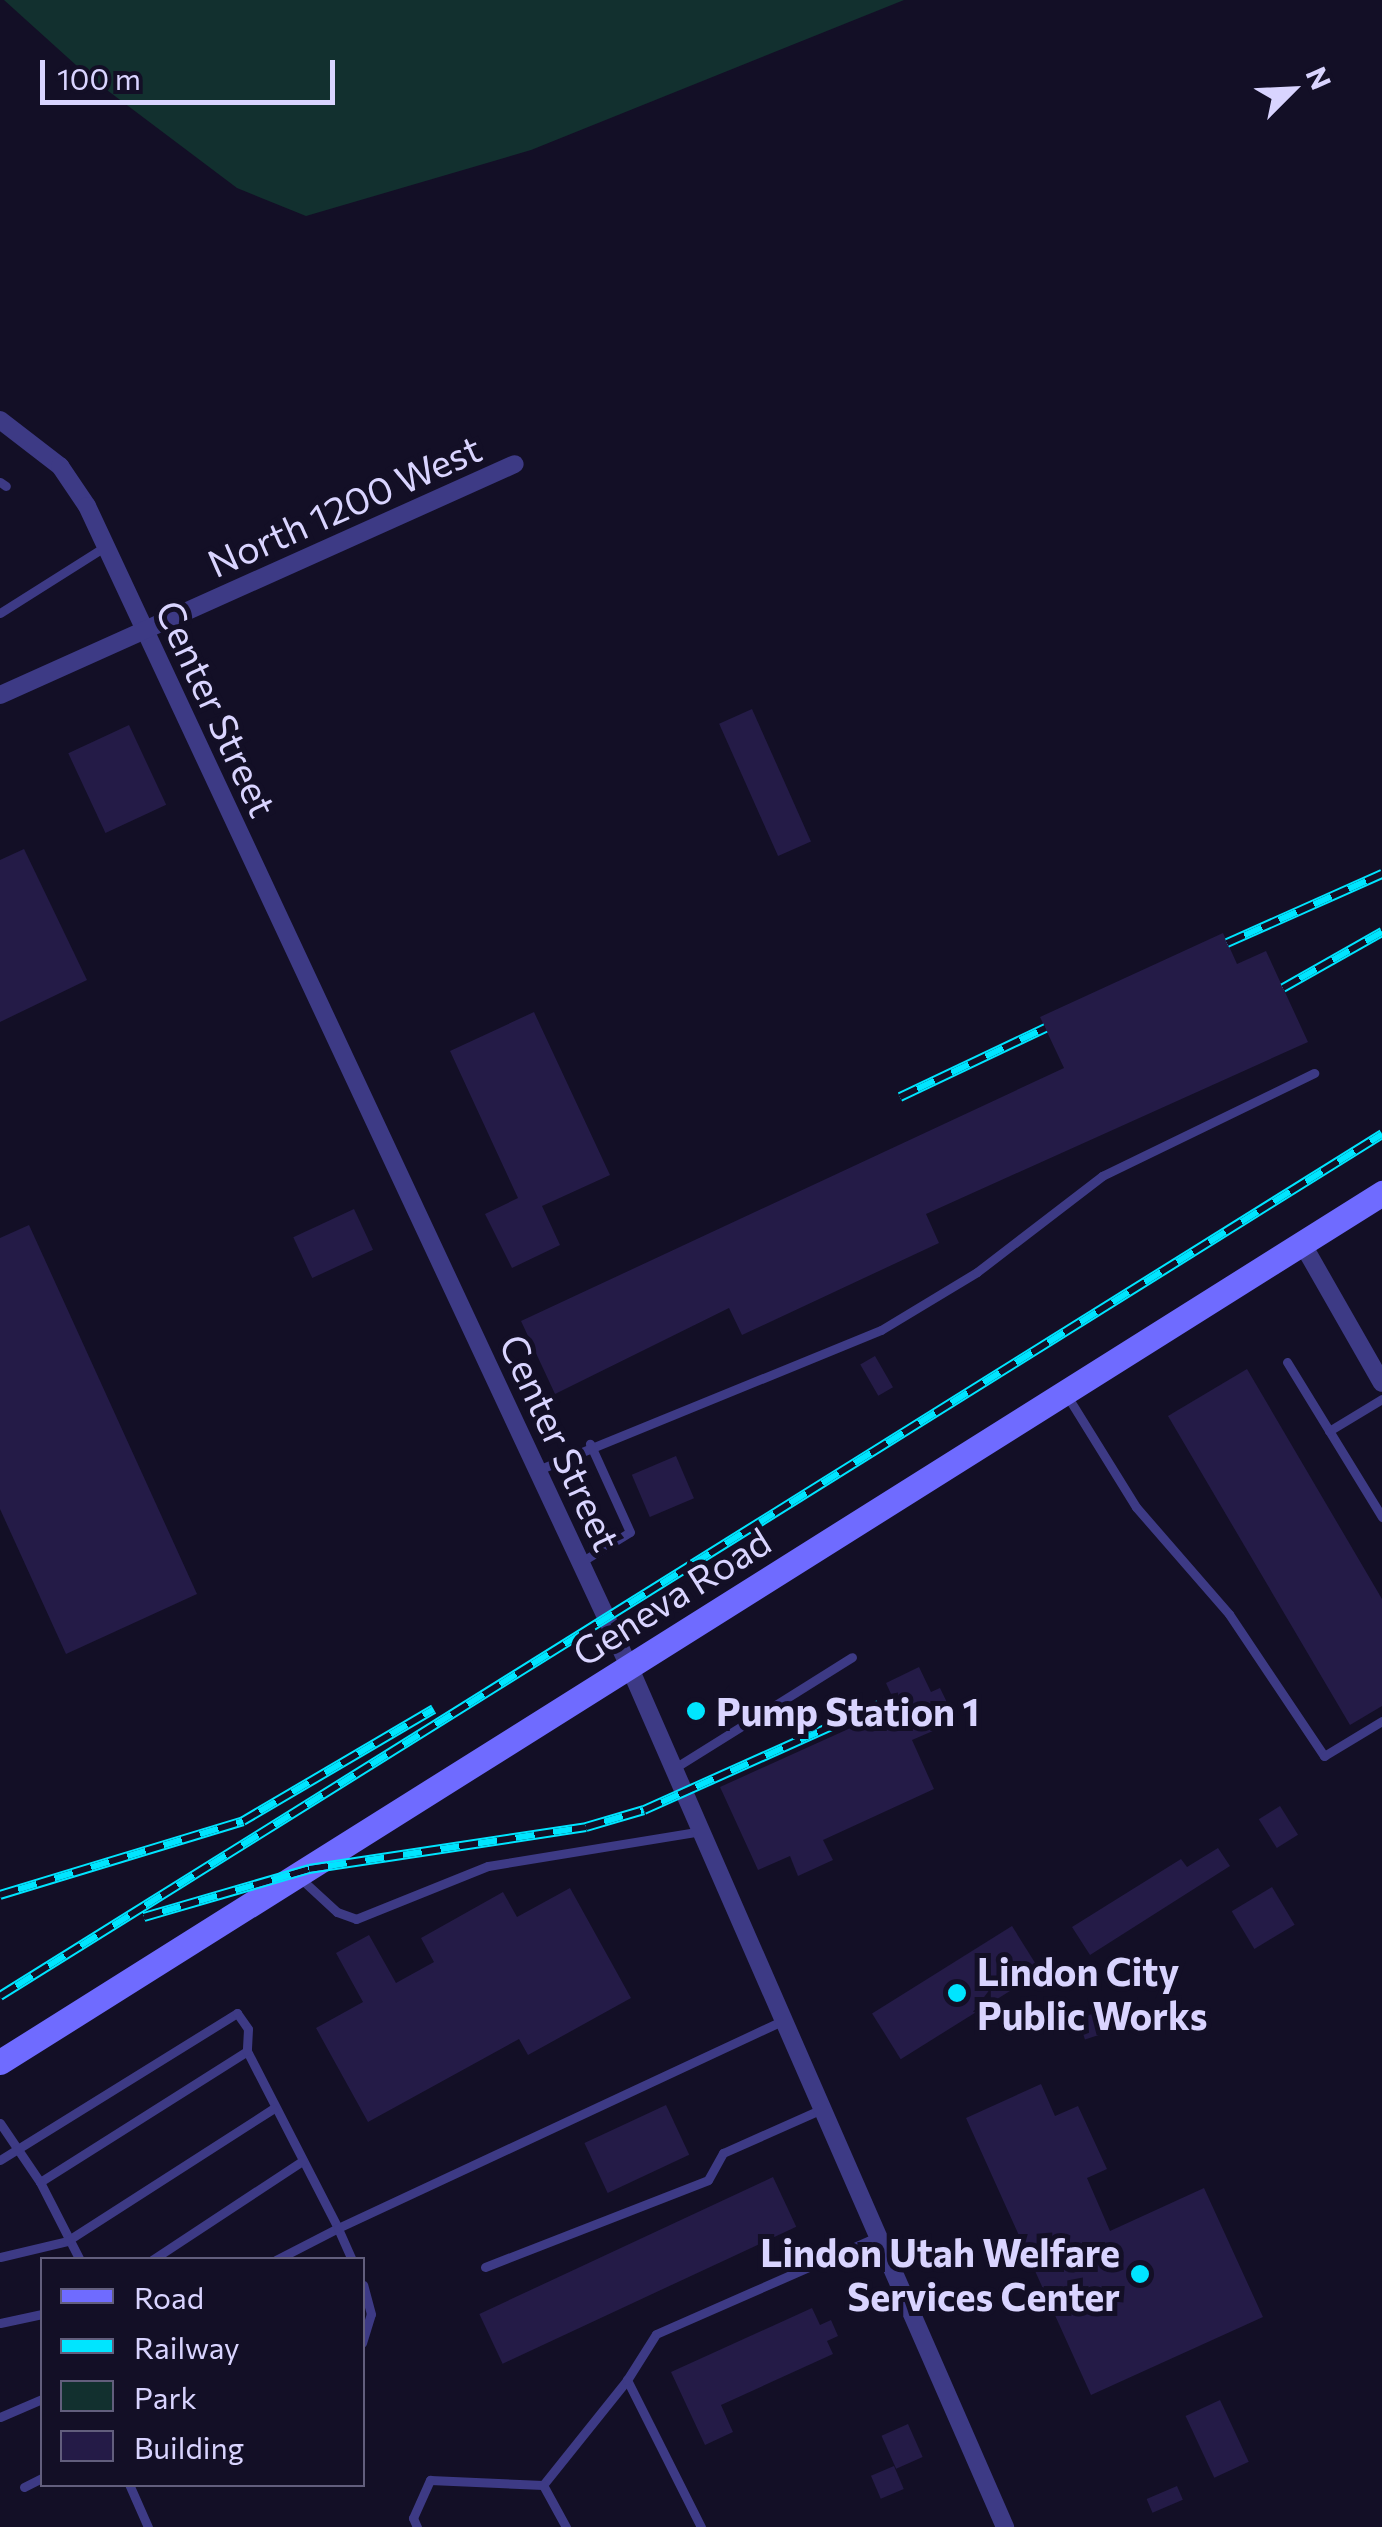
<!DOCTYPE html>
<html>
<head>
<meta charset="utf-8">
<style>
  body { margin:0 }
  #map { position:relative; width:1382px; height:2527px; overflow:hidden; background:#130f26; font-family:Commissioner,sans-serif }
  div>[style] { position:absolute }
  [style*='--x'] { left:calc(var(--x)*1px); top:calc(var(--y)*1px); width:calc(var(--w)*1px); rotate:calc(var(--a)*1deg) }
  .green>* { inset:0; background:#12302f }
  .building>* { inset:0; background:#241b47; transform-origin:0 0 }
  .service>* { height:9px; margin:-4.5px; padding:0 4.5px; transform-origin:4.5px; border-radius:4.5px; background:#3d3a85 }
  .minor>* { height:18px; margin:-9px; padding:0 9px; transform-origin:9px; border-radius:9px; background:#3d3a85 }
  .secondary>* { height:25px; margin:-12.5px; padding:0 12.5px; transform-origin:12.5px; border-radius:12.5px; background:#6f6bff }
  .rail>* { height:10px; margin-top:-5px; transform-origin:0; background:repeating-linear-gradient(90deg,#130f26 0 19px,#00e5ff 0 38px); box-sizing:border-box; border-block:2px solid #00e5ff }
  .dots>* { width:28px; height:28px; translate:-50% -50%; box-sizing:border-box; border:5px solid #130f26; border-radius:50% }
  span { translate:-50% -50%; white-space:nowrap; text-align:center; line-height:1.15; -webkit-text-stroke:10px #130f26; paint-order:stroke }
  .street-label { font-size:38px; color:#d9d4ff }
  .poi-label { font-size:38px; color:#d9d4ff; font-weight:700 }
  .left { translate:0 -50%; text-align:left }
  .right { translate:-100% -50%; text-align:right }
  .legend { position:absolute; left:40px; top:2257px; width:325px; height:230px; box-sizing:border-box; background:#130f26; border:2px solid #625e7d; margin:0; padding:12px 18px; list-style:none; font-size:30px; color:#d9d4ff }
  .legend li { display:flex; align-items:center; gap:20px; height:50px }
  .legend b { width:50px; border:2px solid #625e7d }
  .north { position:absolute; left:1242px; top:40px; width:100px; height:100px; -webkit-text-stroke:8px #130f26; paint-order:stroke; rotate:66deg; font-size:28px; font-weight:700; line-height:40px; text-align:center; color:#d9d4ff }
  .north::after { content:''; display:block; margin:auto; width:35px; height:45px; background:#d9d4ff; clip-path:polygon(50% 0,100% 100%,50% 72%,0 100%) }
  .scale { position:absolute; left:40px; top:60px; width:295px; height:45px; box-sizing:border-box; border:5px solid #d9d4ff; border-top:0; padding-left:12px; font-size:30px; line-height:35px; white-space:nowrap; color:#d9d4ff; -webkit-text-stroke:8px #130f26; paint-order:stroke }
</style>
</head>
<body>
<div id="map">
  <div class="green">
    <i style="clip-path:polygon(4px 0,904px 0,531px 150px,306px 216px,237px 188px,87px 75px)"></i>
  </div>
  <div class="building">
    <i style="left:752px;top:709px;width:145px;height:36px;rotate:66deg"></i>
    <i style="left:129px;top:725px;width:88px;height:67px;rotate:65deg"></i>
    <i style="clip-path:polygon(24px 849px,87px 980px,0 1022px,0 860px)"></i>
    <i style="clip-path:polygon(1223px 933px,1237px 964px,1266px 951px,1308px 1042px,926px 1214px,939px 1243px,742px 1335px,729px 1308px,555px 1394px,521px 1321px,1064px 1068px,1040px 1017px)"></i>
    <i style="clip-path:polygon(534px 1012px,610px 1175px,542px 1206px,560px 1245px,512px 1268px,485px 1214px,518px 1198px,450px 1051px)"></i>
    <i style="left:354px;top:1209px;width:45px;height:67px;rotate:65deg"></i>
    <i style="clip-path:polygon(29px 1225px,197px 1594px,66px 1654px,0 1509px,0 1238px)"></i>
    <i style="left:875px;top:1356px;width:36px;height:17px;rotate:60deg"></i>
    <i style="clip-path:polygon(1247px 1369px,1382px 1599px,1382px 1706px,1350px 1725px,1168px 1416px)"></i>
    <i style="left:676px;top:1456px;width:46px;height:48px;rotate:67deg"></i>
    <i style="clip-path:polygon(919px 1667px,931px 1692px,940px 1688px,956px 1721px,912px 1740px,934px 1789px,823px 1840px,833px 1860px,798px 1876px,790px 1856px,758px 1870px,720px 1787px,897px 1707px,886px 1683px)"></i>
    <i style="left:1280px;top:1806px;width:34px;height:25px;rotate:58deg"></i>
    <i style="clip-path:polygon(1218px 1848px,1230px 1866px,1090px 1955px,1072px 1927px,1181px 1859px,1187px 1867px)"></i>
    <i style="left:1272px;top:1887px;width:44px;height:47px;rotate:59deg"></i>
    <i style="clip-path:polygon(570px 1888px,631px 1998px,528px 2055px,519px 2039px,368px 2122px,316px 2028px,363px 2002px,336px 1953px,369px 1935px,396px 1983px,434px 1962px,421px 1938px,503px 1892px,517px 1917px)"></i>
    <i style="left:1012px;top:1926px;width:54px;height:165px;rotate:58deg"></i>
    <i style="left:1120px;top:2005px;width:22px;height:44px;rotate:72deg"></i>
    <i style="clip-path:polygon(1041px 2084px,1055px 2116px,1078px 2106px,1107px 2169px,1087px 2178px,1110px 2231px,1204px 2188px,1263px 2317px,1091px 2395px,966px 2118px)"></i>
    <i style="left:666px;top:2105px;width:55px;height:90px;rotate:65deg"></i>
    <i style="left:773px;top:2177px;width:55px;height:324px;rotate:65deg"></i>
    <i style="clip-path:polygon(812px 2308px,820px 2325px,831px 2320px,838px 2336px,827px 2341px,833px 2354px,721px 2405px,733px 2432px,705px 2445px,671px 2372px)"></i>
    <i style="left:1220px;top:2400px;width:68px;height:38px;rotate:65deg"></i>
    <i style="left:908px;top:2424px;width:36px;height:29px;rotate:66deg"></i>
    <i style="left:894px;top:2466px;width:25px;height:25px;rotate:67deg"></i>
    <i style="left:1177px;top:2486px;width:15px;height:33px;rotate:67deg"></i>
  </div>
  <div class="service">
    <i style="--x:0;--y:482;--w:7;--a:34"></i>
    <i style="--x:0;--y:613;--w:125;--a:-32.3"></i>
    <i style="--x:1287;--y:1362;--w:182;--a:58.5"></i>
    <i style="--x:1066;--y:1394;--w:133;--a:58.2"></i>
    <i style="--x:1136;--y:1507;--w:142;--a:49"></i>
    <i style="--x:1229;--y:1614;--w:171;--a:56.2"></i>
    <i style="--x:1324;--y:1756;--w:68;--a:-31.1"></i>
    <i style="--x:1329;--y:1431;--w:62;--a:-31.1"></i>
    <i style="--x:538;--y:1470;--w:370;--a:-22.2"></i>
    <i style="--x:881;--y:1330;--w:112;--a:-31.1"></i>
    <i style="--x:977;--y:1272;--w:158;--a:-37.5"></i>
    <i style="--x:1102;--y:1176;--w:236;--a:-25.9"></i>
    <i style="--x:581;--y:1562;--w:57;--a:-31.5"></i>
    <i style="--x:630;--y:1532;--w:97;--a:-114.4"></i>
    <i style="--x:673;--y:1769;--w:211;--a:-32"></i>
    <i style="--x:300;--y:1878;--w:50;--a:42.6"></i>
    <i style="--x:337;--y:1912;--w:20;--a:20"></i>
    <i style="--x:356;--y:1919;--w:142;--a:-21.9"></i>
    <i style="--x:488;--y:1866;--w:216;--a:-9.3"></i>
    <i style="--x:0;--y:2123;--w:71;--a:55.9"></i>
    <i style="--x:40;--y:2182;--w:245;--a:-32.3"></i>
    <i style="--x:247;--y:2051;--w:199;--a:62.8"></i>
    <i style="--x:338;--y:2228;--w:70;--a:152.7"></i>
    <i style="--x:0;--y:2160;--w:279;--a:-31.8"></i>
    <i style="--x:237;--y:2013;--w:19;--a:55"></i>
    <i style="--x:248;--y:2029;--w:22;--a:93"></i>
    <i style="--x:40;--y:2182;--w:88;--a:62.9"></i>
    <i style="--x:0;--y:2257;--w:69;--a:-13.4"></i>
    <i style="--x:67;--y:2241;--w:245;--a:-32.7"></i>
    <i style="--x:152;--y:2260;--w:180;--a:-33.4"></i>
    <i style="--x:352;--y:2260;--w:35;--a:-114"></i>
    <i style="--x:338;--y:2228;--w:492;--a:-25"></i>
    <i style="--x:485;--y:2267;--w:239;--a:-21.3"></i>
    <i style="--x:708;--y:2180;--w:31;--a:-61"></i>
    <i style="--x:723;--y:2153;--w:108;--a:-24"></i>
    <i style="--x:0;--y:2323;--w:43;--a:-12.1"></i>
    <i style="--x:362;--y:2343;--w:30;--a:-73"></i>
    <i style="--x:371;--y:2314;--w:30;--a:-105"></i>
    <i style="--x:0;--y:2417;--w:46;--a:-23.2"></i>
    <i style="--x:129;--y:2484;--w:47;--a:66.2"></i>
    <i style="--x:543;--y:2485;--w:134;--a:-51.3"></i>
    <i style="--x:24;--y:2487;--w:20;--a:-27"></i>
    <i style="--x:417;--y:2527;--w:10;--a:-114"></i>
    <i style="--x:413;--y:2518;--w:42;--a:-65.9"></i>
    <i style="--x:430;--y:2480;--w:113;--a:2.5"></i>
    <i style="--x:543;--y:2485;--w:48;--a:61.3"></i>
    <i style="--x:701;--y:2527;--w:165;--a:-116.7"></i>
    <i style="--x:627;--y:2380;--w:54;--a:-57.8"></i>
    <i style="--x:656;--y:2334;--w:241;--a:-23.7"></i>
  </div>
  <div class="minor">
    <i style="--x:0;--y:420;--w:76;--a:37.5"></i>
    <i style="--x:60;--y:466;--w:48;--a:56"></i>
    <i style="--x:87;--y:506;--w:1280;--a:64.96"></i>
    <i style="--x:629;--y:1666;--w:940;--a:66.41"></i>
    <i style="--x:0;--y:695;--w:564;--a:-24.16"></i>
    <i style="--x:1302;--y:1243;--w:161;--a:60.3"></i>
  </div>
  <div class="secondary">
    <i style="--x:0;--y:2062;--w:1633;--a:-32.16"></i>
  </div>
  <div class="rail">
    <i style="--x:1227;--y:943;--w:170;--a:-24"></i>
    <i style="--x:1283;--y:988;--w:114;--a:-29.5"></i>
    <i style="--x:900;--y:1097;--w:161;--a:-25.4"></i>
    <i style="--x:0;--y:1895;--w:254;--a:-16.9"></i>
    <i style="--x:243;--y:1821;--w:221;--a:-30.4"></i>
    <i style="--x:144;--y:1917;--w:172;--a:-16.2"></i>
    <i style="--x:309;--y:1869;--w:280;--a:-8.6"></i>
    <i style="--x:586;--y:1827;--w:60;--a:-16.3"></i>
    <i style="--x:644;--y:1810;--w:257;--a:-24.1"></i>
    <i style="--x:0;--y:1996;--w:1629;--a:-31.95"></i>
  </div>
  <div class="dots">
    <i style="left:696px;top:1711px;background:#00e5ff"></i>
    <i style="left:957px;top:1993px;background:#00e5ff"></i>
    <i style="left:1140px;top:2274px;background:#00e5ff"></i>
  </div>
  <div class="street-label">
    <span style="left:344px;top:505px;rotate:-24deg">North 1200 West</span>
    <span style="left:217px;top:708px;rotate:65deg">Center Street</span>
    <span style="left:561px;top:1442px;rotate:65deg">Center Street</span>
    <span style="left:671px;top:1596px;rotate:-32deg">Geneva Road</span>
  </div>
  <div class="poi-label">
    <span class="left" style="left:716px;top:1711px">Pump Station 1</span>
    <span class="left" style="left:977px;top:1993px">Lindon City<br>Public Works</span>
    <span class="right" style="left:1120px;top:2274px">Lindon Utah Welfare<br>Services Center</span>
  </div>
  <ul class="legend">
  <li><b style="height:12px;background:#6f6bff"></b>Road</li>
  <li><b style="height:12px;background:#00e5ff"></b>Railway</li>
  <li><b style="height:28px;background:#12302f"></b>Park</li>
  <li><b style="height:28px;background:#241b47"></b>Building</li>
  </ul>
  <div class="north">N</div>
  <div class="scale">100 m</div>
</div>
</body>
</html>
